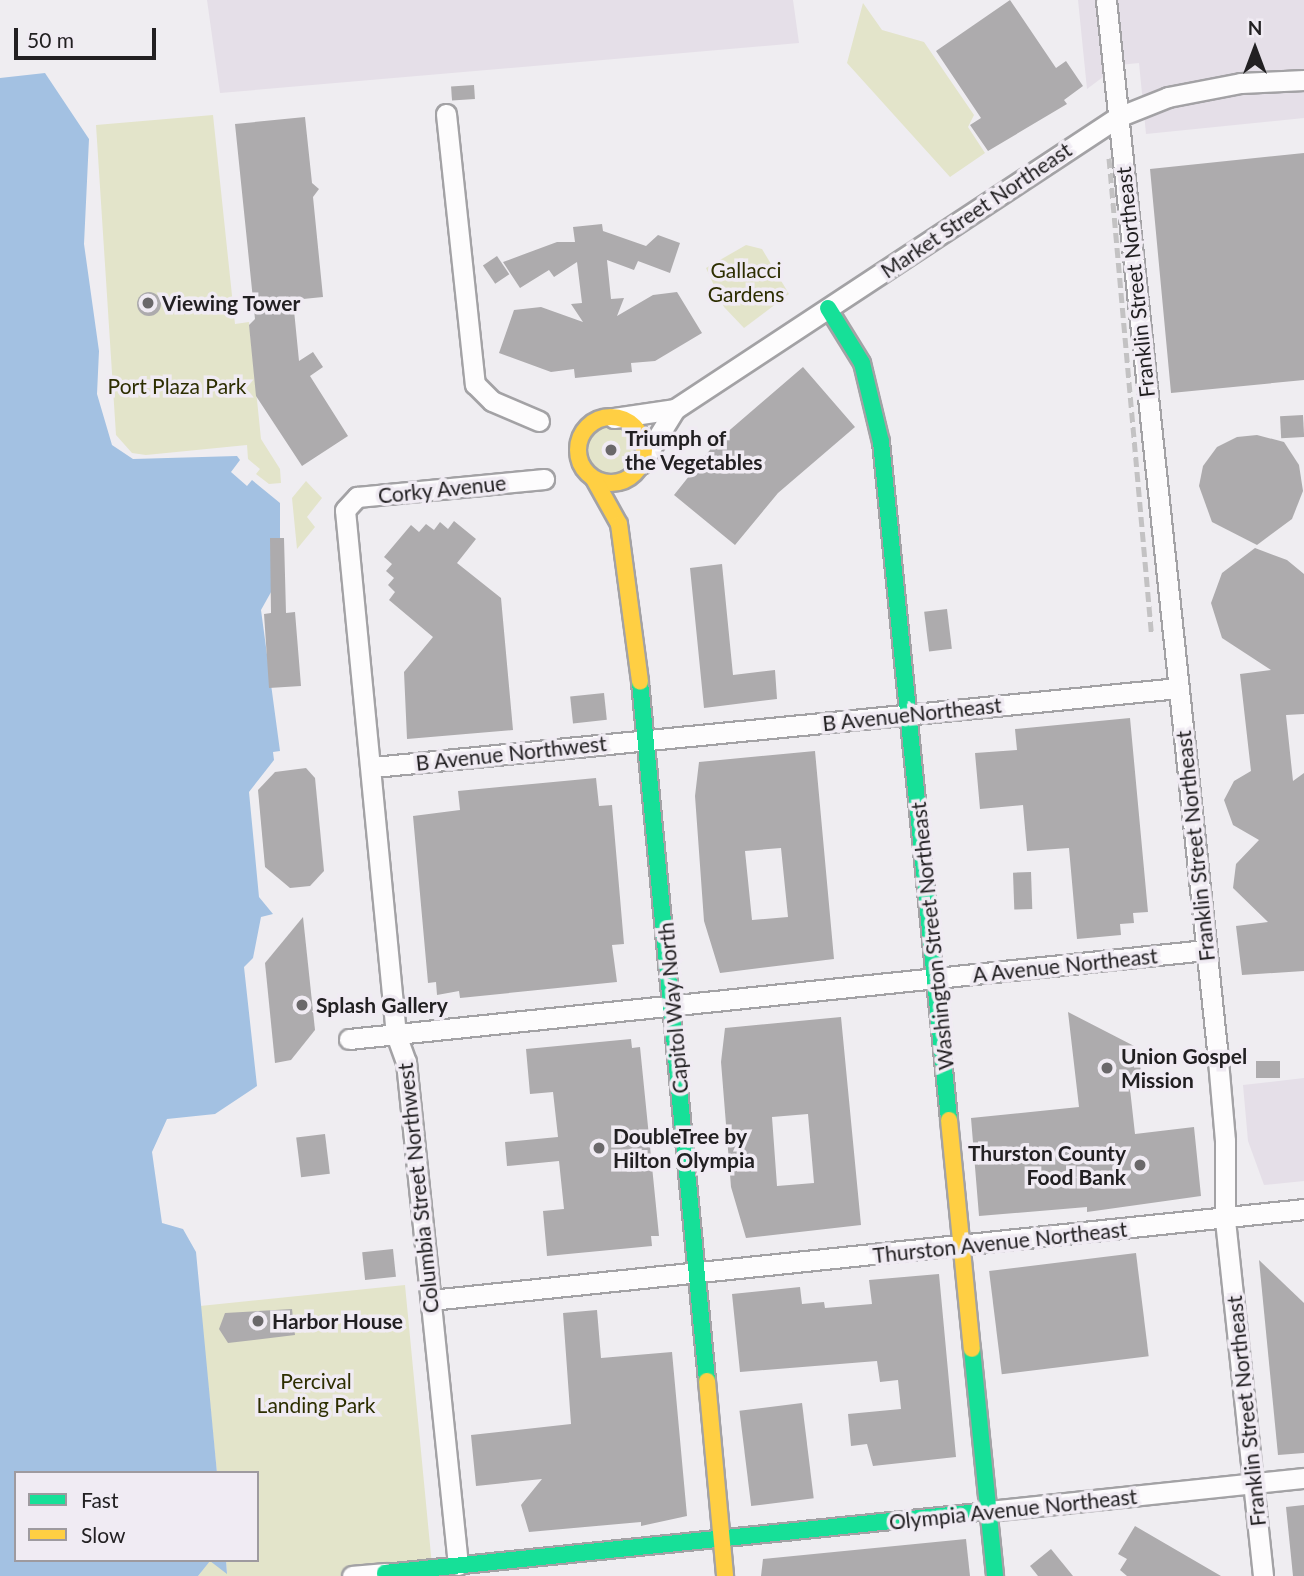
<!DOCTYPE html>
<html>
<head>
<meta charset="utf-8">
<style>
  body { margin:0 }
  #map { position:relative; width:1304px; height:1576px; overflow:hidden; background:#efedf1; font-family:Lato,sans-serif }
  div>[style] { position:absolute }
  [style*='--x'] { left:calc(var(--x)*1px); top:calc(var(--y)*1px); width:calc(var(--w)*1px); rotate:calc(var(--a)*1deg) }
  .built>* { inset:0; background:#e5dfe8 }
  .green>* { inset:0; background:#e3e4ca }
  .round { border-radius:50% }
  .water>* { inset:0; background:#a3c1e2 }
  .building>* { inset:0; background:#adabad; transform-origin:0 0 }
  .roads { filter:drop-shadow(2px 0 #a3a2a5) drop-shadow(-2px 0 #a3a2a5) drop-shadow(0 2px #a3a2a5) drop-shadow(0 -2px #a3a2a5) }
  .street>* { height:19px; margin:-9.5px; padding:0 9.5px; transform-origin:9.5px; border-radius:9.5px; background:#fdfcfd }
  .fast>* { height:16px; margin:-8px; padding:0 8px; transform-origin:8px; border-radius:8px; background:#16e098 }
  .slow>* { height:16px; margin:-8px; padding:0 8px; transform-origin:8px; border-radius:8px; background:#ffcf43 }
  .slow>.ring { margin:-8px; padding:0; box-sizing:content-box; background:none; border:16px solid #ffcf43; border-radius:50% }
  .rail>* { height:5px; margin-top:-2.5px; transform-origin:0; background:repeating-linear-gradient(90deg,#c3c2c3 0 10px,transparent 0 15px) }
  .dots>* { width:19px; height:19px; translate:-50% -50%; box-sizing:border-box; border:4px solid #f0ebf3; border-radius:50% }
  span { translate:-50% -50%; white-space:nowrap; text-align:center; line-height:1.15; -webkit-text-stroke:7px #f0ebf3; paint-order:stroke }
  .street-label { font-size:21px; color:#222022 }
  .park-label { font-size:21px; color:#2d2e00 }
  .poi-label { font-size:21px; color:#222022; font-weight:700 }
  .left { translate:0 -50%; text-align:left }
  .right { translate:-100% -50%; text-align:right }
  .legend { position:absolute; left:14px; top:1471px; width:245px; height:91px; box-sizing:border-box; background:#f0ebf3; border:2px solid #9e9a9f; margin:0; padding:9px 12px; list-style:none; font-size:21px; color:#222022 }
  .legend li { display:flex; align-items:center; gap:14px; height:35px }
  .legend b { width:35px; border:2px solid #9e9a9f }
  .north { position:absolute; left:1220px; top:14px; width:70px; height:70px; -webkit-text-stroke:5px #f0ebf3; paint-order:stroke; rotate:0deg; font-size:19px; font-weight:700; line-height:28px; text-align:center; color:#222022 }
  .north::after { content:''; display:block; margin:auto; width:24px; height:32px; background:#222022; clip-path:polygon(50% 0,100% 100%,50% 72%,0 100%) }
  .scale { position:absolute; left:14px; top:28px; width:142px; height:32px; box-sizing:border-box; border:4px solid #222022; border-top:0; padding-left:9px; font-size:21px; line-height:24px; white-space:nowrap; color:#222022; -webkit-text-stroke:5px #f0ebf3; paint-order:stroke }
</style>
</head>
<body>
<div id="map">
  <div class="built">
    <i style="clip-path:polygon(207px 0,793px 0,799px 43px,220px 93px)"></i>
    <i style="clip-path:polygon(1078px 0,1304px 0,1304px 118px,1146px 134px,1139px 63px,1119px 65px,1087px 89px)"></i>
    <i style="clip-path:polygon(1304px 1078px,1304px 1181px,1264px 1185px,1248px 1141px,1243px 1085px)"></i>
  </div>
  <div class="green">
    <i style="clip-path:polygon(863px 3px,882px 30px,924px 42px,974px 115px,968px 127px,985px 153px,950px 177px,847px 63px)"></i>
    <i style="clip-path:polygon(213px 115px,235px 324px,249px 322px,261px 439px,280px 469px,281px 483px,269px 484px,256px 474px,260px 469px,248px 459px,247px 445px,146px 455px,132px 453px,116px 435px,96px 125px)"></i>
    <i style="clip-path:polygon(746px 245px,762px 249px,789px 294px,744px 328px,724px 307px,706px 268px)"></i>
    <i class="round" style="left:586px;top:425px;width:50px;height:50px"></i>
    <i style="clip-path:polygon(306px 481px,322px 498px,307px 517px,315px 527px,297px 549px,292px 498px)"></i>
    <i style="clip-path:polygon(405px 1285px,433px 1576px,198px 1576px,210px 1560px,227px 1573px,226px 1560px,257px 1560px,257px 1473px,217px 1473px,200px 1306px)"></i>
  </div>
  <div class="water">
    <i style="clip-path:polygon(45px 73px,89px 139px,84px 244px,99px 351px,97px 394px,112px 445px,133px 459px,237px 456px,240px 460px,231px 472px,247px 486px,252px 480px,280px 503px,280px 576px,261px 610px,280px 751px,273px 752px,274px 760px,249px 792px,259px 897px,273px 914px,261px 917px,253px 958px,244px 967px,257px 1086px,215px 1114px,167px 1119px,152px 1152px,162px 1223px,183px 1229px,196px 1252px,217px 1473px,16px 1473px,16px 1560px,226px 1560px,227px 1574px,210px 1561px,198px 1576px,0 1576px,0 78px)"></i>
  </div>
  <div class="building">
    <i style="clip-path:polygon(1010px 0,1056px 68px,1066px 61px,1083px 86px,1064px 100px,1067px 104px,988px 151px,970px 125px,981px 118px,936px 51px)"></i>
    <i style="left:474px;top:85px;width:14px;height:23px;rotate:86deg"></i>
    <i style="clip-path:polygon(305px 117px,312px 183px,319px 189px,313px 197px,323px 297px,293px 300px,299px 361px,313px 352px,323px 367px,310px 376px,348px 436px,302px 466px,256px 396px,249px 325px,255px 319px,235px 124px)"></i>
    <i style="clip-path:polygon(1304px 153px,1304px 380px,1171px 393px,1150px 169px)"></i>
    <i style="clip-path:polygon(602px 224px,603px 231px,646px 246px,658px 235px,680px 243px,670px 273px,638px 261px,634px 270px,607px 260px,611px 299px,624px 298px,617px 316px,653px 295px,677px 292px,702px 333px,655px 361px,631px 363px,632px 372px,575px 378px,574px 369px,551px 372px,499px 353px,514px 310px,541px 307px,583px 322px,571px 304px,582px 303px,577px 262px,554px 277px,549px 270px,520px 288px,503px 262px,557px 242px,575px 242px,573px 227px)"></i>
    <i style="left:497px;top:256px;width:22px;height:17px;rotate:56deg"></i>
    <i class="round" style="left:137px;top:292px;width:24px;height:24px"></i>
    <i style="clip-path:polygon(803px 367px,855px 427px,778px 493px,735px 545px,674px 495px,717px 441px)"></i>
    <i style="left:1303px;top:415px;width:22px;height:23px;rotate:87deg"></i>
    <i style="clip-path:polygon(1257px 435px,1284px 442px,1299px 465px,1303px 491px,1292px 519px,1257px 545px,1212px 522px,1199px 486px,1203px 466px,1217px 447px,1237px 437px)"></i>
    <i style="clip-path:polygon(454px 521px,476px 539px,457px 563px,501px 598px,513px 730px,407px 739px,404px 672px,433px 637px,389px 600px,395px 592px,388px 585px,394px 578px,386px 571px,392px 564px,384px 557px,411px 525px,419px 532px,426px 524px,434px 530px,440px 522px,448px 529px)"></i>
    <i style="clip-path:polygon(270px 538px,284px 538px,286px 613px,295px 612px,301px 686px,269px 688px,264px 614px,271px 613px)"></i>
    <i style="clip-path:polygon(1255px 548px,1287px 560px,1304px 574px,1304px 714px,1286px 715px,1293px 781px,1304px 773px,1304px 971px,1242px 975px,1236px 926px,1268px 922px,1233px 888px,1236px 864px,1259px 840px,1233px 825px,1224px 800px,1234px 781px,1251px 771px,1240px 674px,1271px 670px,1222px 638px,1211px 603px,1222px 573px)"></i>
    <i style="clip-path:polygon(722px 564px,733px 675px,775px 670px,777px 699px,704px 708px,690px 568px)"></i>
    <i style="left:947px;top:609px;width:40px;height:23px;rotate:83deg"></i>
    <i style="left:604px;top:693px;width:27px;height:34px;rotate:84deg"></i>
    <i style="clip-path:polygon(1130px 718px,1148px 912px,1133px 913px,1134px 923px,1120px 924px,1121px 935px,1077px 939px,1069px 848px,1027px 851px,1023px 805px,980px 809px,975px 753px,1017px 750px,1015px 729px)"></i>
    <i style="clip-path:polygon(evenodd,815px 751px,834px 959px,720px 973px,704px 921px,695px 796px,699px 762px,815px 751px,781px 848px,788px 917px,752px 920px,745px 851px,781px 848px)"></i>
    <i style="clip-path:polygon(306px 768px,315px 778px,324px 871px,310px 886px,290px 888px,265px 867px,258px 790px,275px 772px)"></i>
    <i style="clip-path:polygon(596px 778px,599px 806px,612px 805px,624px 944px,612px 945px,617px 982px,460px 998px,459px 991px,437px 995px,436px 982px,428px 983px,413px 816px,460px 810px,458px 791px)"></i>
    <i style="left:1031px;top:872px;width:37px;height:18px;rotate:88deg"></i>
    <i style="clip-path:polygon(303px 917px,315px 1030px,291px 1060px,275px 1063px,265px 963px)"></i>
    <i style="clip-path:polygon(1068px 1012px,1138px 1048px,1143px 1088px,1130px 1089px,1135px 1134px,1194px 1127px,1201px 1196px,1087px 1212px,1087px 1207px,979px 1216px,971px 1118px,1079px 1107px)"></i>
    <i style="clip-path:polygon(evenodd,841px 1017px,861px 1225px,746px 1238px,731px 1187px,721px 1062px,725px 1028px,841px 1017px,808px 1114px,814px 1183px,777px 1186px,772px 1117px,808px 1114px)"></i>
    <i style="clip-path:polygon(631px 1039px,632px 1048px,640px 1047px,659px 1236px,651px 1236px,652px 1246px,547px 1256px,543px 1211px,564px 1209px,559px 1161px,507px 1166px,505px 1142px,558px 1137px,553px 1092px,530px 1094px,526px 1049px)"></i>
    <i style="left:1280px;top:1061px;width:17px;height:24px;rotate:90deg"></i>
    <i style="left:325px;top:1134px;width:40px;height:29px;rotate:83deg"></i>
    <i style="left:393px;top:1249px;width:28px;height:31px;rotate:84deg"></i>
    <i style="left:1136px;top:1253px;width:104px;height:148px;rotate:83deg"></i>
    <i style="clip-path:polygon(1259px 1260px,1304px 1303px,1304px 1453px,1278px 1455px)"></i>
    <i style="clip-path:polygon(939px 1274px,956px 1457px,873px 1466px,867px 1444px,851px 1446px,848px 1414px,901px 1409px,898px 1380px,880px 1382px,877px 1361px,740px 1372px,732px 1294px,800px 1287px,802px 1304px,824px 1302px,825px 1308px,872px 1304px,869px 1280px)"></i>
    <i style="clip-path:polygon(292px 1309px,295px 1335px,228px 1343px,219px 1329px,225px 1313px)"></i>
    <i style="clip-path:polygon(597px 1310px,601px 1358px,672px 1352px,687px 1516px,641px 1526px,641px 1522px,529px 1532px,521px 1505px,542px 1479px,476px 1486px,471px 1435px,571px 1424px,563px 1313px)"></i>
    <i style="left:802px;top:1403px;width:96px;height:63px;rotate:83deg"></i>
    <i style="clip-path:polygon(1304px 1505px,1304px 1576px,1293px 1576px,1286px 1507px)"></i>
    <i style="clip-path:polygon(1135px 1526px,1221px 1576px,1127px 1576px,1120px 1570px,1127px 1559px,1118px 1554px)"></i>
    <i style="clip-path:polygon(966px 1539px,970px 1576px,761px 1576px,763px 1559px)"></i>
    <i style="clip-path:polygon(1051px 1549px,1073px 1576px,1038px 1576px,1030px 1566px)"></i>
  </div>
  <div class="roads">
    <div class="street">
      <i style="--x:1106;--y:0;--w:1055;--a:83.96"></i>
      <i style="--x:1217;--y:1049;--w:92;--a:85"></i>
      <i style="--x:1225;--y:1141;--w:79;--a:90"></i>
      <i style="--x:1225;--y:1220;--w:358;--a:83.9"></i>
      <i style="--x:446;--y:114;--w:272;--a:83.9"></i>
      <i style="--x:475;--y:384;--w:24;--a:45"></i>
      <i style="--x:492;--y:401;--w:51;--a:23.1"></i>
      <i style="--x:614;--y:418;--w:62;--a:-8.4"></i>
      <i style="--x:675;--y:409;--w:531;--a:-33.39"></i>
      <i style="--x:1118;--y:117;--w:54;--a:-21.8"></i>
      <i style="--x:1168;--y:97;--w:74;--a:-10.9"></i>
      <i style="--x:1241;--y:83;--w:63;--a:-2.7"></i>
      <i style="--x:641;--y:464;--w:65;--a:-58.3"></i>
      <i style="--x:374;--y:767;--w:808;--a:-5.61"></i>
      <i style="--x:349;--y:1039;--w:862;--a:-5.93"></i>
      <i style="--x:431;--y:1300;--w:878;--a:-5.95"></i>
      <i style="--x:989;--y:1511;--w:317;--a:-6"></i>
      <i style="--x:458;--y:1565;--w:506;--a:-95.9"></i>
      <i style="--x:406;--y:1062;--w:29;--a:-110"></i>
      <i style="--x:396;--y:1035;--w:527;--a:-95.55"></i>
      <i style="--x:345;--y:510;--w:18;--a:-47"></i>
      <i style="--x:357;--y:497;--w:188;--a:-5.5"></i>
      <i style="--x:352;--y:1576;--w:33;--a:-5"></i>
    </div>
    <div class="fast">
      <i style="--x:828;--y:308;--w:65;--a:58.3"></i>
      <i style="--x:862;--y:363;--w:81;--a:76.5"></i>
      <i style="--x:881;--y:442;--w:681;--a:84.27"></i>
      <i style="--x:640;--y:682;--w:702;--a:84.52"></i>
      <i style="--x:972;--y:1349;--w:228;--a:84.2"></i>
      <i style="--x:385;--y:1573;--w:607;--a:-5.86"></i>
    </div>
    <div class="slow">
      <i class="ring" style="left:578px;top:417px;width:50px;height:50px"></i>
      <i style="--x:594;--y:479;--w:51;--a:60.9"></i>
      <i style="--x:619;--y:524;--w:159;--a:82.4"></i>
      <i style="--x:949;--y:1120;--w:230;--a:84.3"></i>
      <i style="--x:707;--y:1381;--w:196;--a:84.7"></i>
    </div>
  </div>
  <div class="rail">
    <i style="--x:1109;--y:158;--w:477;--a:84.9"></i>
  </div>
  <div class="dots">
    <i style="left:148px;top:303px;background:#6a686a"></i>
    <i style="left:611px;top:450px;background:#6a686a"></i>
    <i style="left:302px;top:1005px;background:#6a686a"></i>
    <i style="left:1107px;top:1068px;background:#6a686a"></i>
    <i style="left:599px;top:1148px;background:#6a686a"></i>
    <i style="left:1140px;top:1165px;background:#6a686a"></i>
    <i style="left:258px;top:1321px;background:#6a686a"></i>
  </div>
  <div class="street-label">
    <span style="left:976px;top:210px;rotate:-34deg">Market Street Northeast</span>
    <span style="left:1135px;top:282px;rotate:-96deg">Franklin Street Northeast</span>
    <span style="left:442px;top:489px;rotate:-6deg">Corky Avenue</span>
    <span style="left:912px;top:714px;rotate:-6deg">B AvenueNortheast</span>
    <span style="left:511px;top:753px;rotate:-6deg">B Avenue Northwest</span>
    <span style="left:1195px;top:846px;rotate:-96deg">Franklin Street Northeast</span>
    <span style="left:932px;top:936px;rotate:-96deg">Washington Street Northeast</span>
    <span style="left:1065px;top:965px;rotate:-6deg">A Avenue Northeast</span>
    <span style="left:673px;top:1008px;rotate:-95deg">Capitol Way North</span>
    <span style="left:418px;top:1188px;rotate:-96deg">Columbia Street Northwest</span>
    <span style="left:1000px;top:1242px;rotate:-6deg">Thurston Avenue Northeast</span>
    <span style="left:1246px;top:1411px;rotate:-96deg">Franklin Street Northeast</span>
    <span style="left:1013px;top:1509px;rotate:-6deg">Olympia Avenue Northeast</span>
  </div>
  <div class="park-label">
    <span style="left:746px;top:282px">Gallacci<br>Gardens</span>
    <span style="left:177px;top:386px">Port Plaza Park</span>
    <span style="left:316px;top:1393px">Percival<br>Landing Park</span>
  </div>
  <div class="poi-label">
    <span class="left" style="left:162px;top:303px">Viewing Tower</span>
    <span class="left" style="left:625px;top:450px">Triumph of<br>the Vegetables</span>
    <span class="left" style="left:316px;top:1005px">Splash Gallery</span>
    <span class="left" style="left:1121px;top:1068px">Union Gospel<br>Mission</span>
    <span class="left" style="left:613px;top:1148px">DoubleTree by<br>Hilton Olympia</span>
    <span class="right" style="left:1126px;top:1165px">Thurston County<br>Food Bank</span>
    <span class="left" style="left:272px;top:1321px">Harbor House</span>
  </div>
  <ul class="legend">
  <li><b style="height:9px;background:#16e098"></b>Fast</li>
  <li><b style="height:9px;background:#ffcf43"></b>Slow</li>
  </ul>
  <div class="north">N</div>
  <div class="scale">50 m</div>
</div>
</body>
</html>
